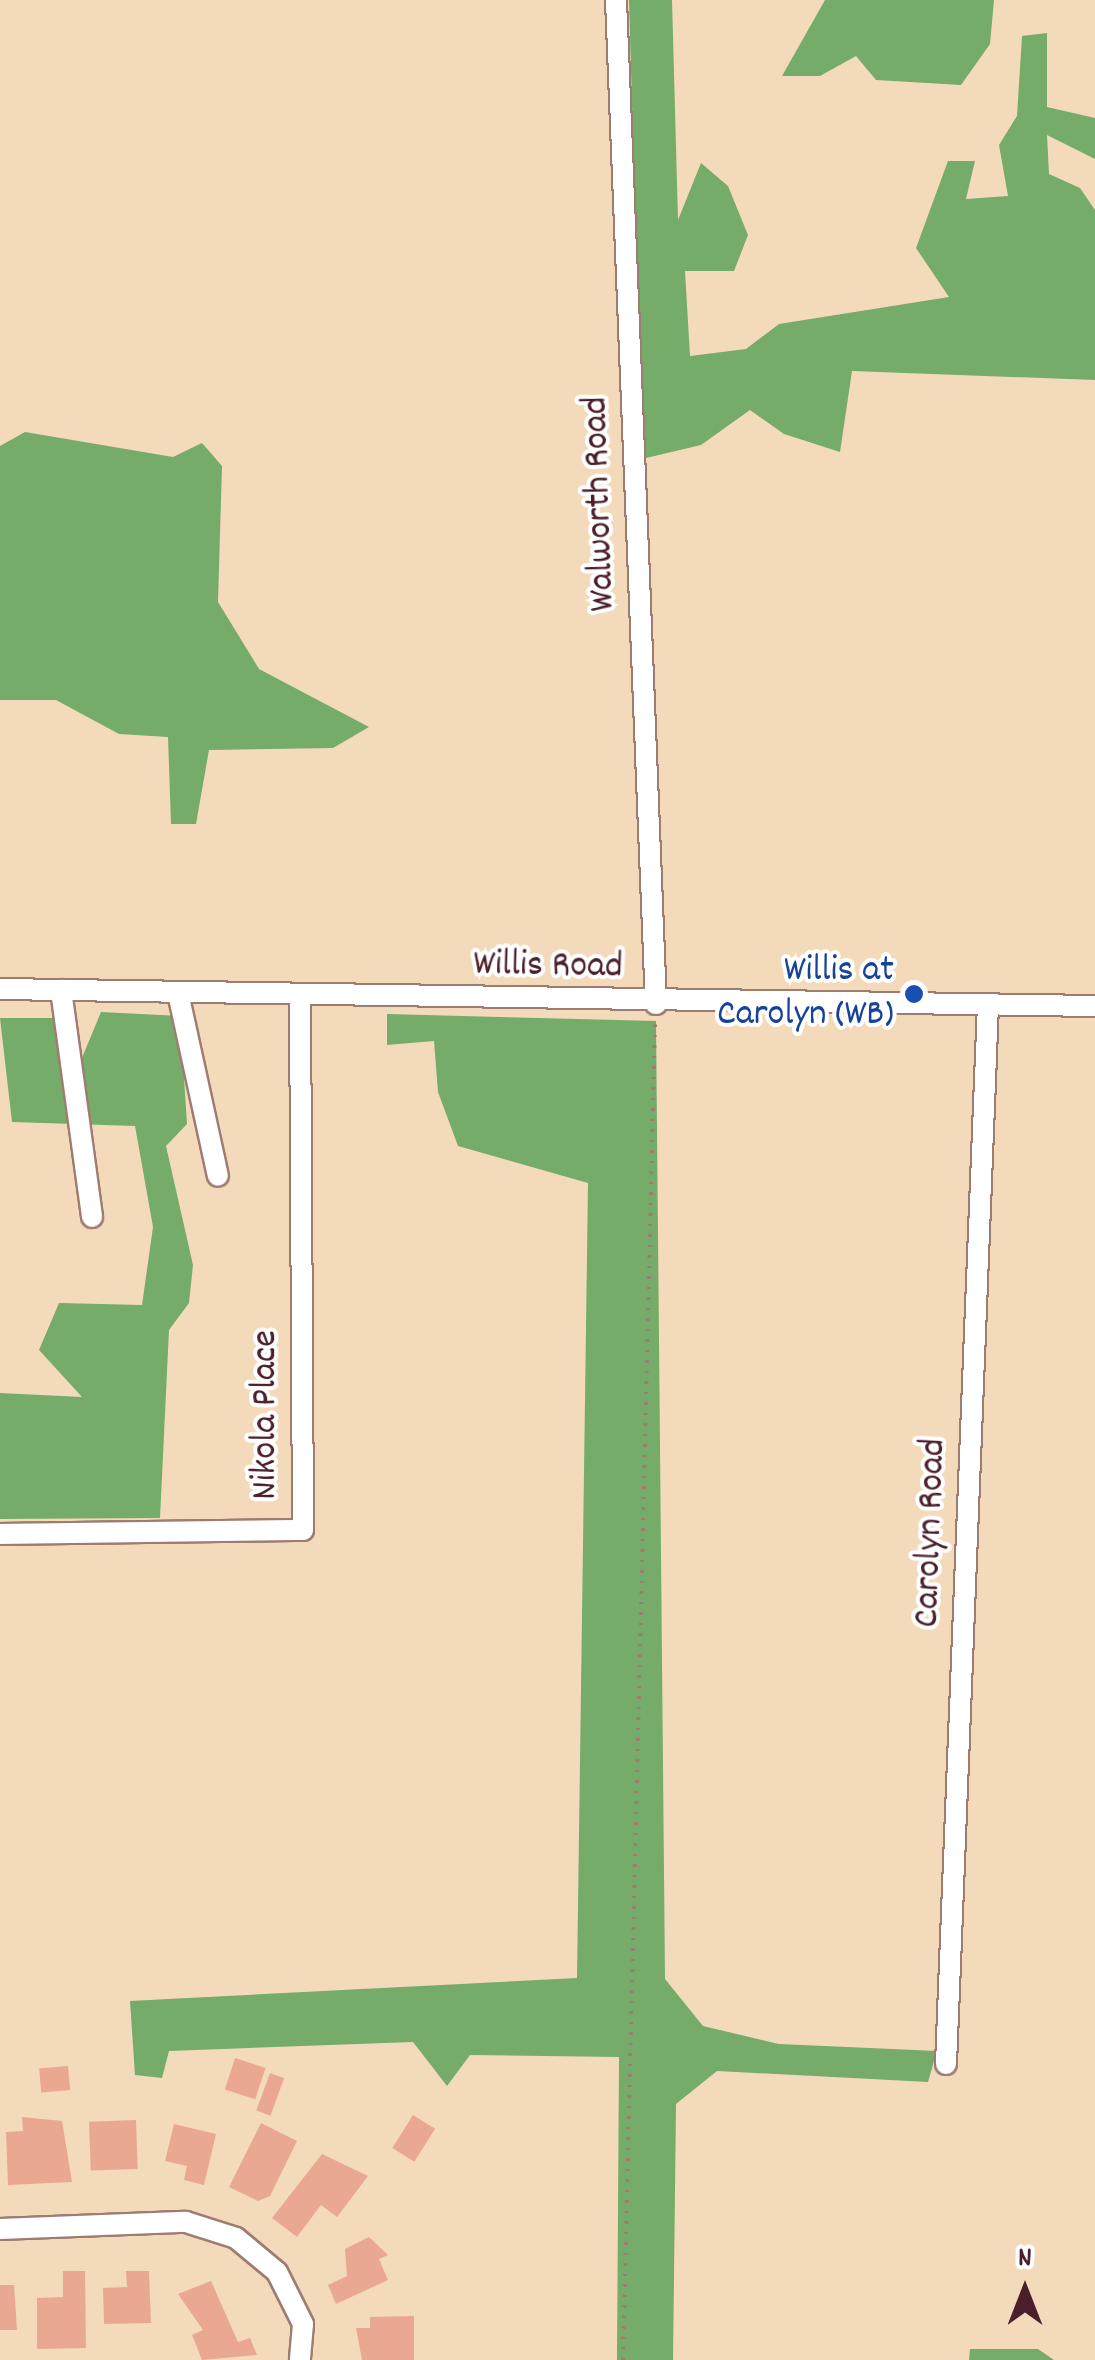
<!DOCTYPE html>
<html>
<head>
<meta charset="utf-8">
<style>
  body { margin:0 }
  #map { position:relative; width:1095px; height:2360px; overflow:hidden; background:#f3daba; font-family:Dekko,sans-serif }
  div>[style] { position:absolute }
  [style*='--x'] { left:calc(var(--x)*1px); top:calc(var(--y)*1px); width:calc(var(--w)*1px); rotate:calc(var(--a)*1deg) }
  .forest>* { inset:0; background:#75ac6a }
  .building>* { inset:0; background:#eaa893; transform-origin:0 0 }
  .path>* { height:4px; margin-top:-2px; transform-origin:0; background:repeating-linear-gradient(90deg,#9e7c72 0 2.5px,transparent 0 10.5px) }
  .roads { filter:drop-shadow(2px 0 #9e7c72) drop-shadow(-2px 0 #9e7c72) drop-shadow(0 2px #9e7c72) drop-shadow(0 -2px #9e7c72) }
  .minor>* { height:20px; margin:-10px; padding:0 10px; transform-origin:10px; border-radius:10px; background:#fff }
  .dots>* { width:28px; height:28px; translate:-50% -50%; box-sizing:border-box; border:5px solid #fff; border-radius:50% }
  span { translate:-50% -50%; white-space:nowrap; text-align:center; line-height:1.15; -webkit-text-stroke:8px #fff; paint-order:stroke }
  .street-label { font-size:38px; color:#4a1f2b }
  .transit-label { font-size:38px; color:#164399 }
  .right { translate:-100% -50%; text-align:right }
  .north { position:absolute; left:975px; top:2240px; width:100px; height:100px; -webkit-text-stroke:8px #fff; paint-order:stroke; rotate:0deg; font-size:28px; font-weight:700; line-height:40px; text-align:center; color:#4a1f2b }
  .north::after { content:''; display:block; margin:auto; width:35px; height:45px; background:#4a1f2b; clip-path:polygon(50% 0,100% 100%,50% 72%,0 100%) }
</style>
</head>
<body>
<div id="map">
  <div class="forest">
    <i style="clip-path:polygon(629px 0,672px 0,678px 220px,701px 163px,728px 186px,748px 235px,734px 271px,685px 271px,690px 356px,746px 349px,779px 324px,949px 297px,916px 248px,948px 161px,975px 161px,966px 199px,1008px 196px,999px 145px,1017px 116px,1022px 36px,1047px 33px,1047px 107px,1095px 118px,1095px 159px,1047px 135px,1049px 174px,1080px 188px,1095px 210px,1095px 380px,852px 371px,840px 452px,784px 434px,750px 410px,701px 445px,642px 459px)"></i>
    <i style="clip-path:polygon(825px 0,994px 0,990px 44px,961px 85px,876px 80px,856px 56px,820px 76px,782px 76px)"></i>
    <i style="clip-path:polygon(25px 432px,173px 457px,202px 443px,222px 466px,218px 602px,259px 669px,369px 727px,333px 748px,209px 750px,196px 824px,171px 824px,168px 737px,119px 734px,56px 700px,0 700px,0 446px)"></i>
    <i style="clip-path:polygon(101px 1012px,180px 1016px,187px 1124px,166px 1146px,193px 1265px,189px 1303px,169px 1330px,160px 1518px,0 1519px,0 1393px,82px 1397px,39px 1350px,59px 1303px,142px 1305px,153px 1227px,135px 1126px,12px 1122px,0 1018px,59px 1018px,72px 1082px)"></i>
    <i style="clip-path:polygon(387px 1014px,656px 1021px,665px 1979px,703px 2026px,779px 2044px,937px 2051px,928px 2082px,717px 2071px,676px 2104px,673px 2360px,617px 2360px,619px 2057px,470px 2055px,447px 2086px,413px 2042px,169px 2051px,162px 2078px,135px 2075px,130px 2001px,577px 1978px,588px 1183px,458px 1146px,438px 1092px,434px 1041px,387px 1045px)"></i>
    <i style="clip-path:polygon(970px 2349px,1038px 2349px,1054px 2360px,969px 2360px)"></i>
  </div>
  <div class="building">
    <i style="left:235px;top:2058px;width:32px;height:33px;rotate:18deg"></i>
    <i style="left:68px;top:2066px;width:24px;height:29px;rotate:85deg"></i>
    <i style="left:270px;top:2073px;width:15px;height:40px;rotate:20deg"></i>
    <i style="left:413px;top:2115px;width:26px;height:39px;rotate:32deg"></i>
    <i style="clip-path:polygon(22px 2117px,62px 2121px,72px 2182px,8px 2185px,6px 2132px,23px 2131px)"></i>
    <i style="left:136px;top:2120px;width:49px;height:47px;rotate:88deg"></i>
    <i style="clip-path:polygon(261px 2123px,297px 2141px,270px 2196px,258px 2201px,229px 2187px)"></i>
    <i style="clip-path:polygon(174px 2124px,216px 2134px,204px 2185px,184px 2180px,187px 2166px,165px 2161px)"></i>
    <i style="clip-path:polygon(322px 2154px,368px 2176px,337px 2217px,321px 2205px,297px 2237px,272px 2218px)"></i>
    <i style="clip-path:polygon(369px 2237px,388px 2255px,379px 2259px,388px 2280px,336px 2304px,328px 2285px,347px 2276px,345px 2249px)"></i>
    <i style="clip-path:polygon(63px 2271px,85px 2271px,86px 2348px,37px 2349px,37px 2298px,63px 2297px)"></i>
    <i style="clip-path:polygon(126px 2271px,149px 2271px,151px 2323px,104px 2324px,103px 2288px,127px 2287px)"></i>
    <i style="clip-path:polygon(211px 2281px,238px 2342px,250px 2338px,257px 2355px,202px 2360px,192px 2335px,203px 2330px,178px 2294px)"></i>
    <i style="clip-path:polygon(0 2285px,14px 2285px,17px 2330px,0 2330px)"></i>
    <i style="clip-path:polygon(414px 2316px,414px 2360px,362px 2360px,356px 2328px,370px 2328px,370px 2317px)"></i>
  </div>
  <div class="path">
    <i style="--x:623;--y:2360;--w:1336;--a:-88.63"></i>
  </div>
  <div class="roads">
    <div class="minor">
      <i style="--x:616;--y:0;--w:1005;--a:87.72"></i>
      <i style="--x:0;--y:989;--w:1095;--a:0.89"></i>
      <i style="--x:61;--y:990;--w:229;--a:82.2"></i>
      <i style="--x:178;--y:993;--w:187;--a:77.7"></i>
      <i style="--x:0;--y:1534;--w:303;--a:-0.8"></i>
      <i style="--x:303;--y:1530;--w:534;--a:-90.32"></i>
      <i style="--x:946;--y:2064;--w:1060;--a:-87.73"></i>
      <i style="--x:0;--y:2229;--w:186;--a:-2.2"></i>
      <i style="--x:186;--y:2222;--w:52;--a:17.7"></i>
      <i style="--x:236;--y:2238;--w:53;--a:39.7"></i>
      <i style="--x:277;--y:2272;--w:58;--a:63.4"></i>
      <i style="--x:303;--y:2324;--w:36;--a:95"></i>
    </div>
  </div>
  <div class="dots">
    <i style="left:914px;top:994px;background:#1a4fb4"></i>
  </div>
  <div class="street-label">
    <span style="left:601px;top:504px;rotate:-92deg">Walworth Road</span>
    <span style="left:548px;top:967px;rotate:1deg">Willis Road</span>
    <span style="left:267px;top:1415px;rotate:-90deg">Nikola Place</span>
    <span style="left:932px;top:1533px;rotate:-88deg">Carolyn Road</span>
  </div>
  <div class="transit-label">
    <span class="right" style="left:894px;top:994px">Willis at<br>Carolyn (WB)</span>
  </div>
  <div class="north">N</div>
</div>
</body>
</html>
